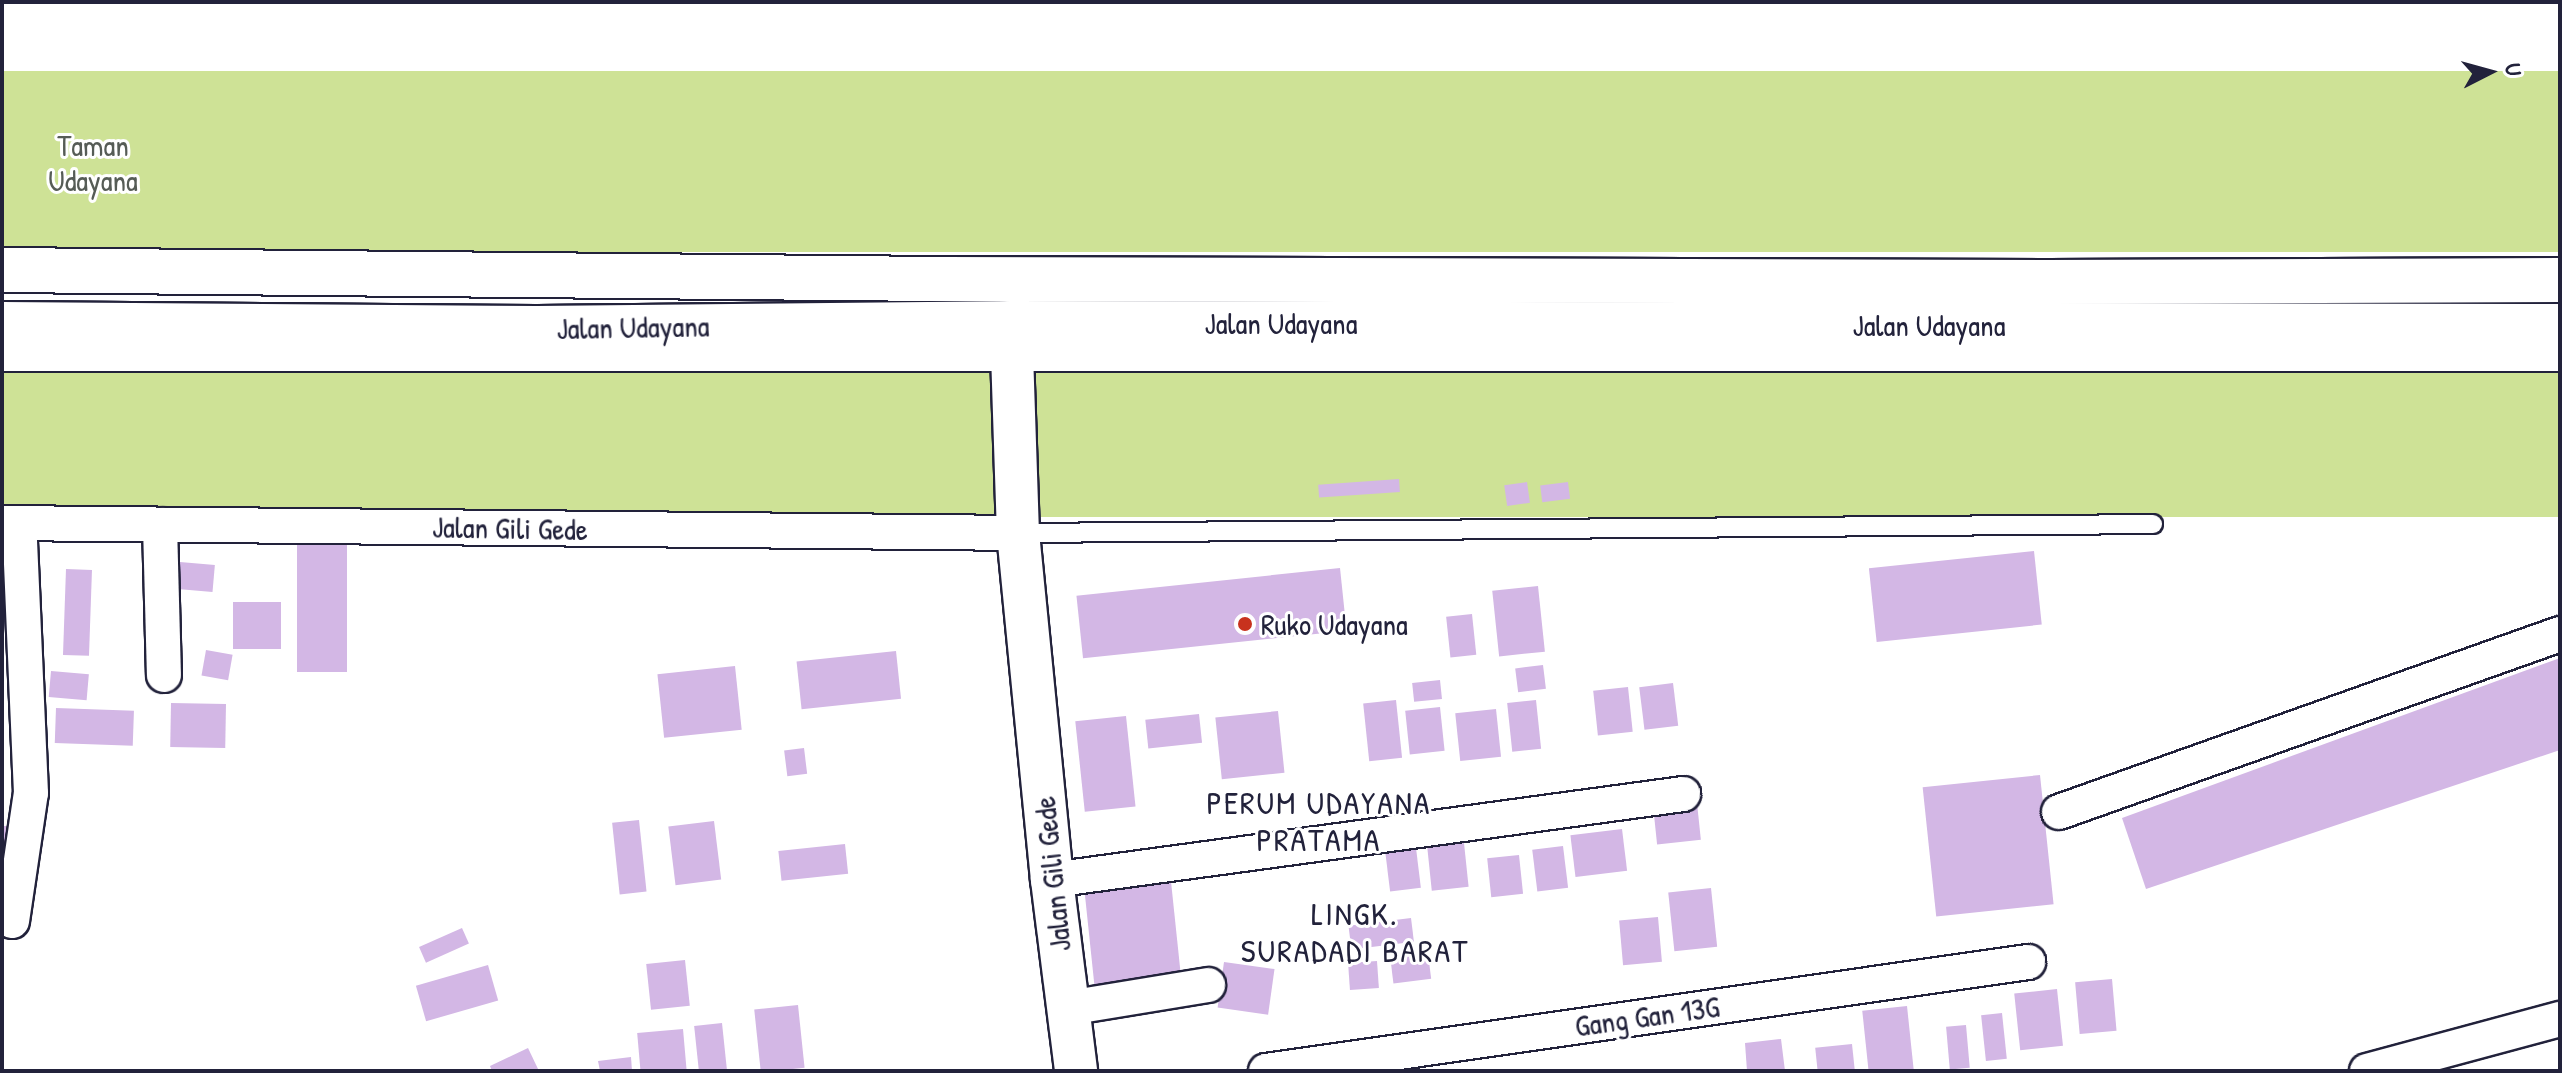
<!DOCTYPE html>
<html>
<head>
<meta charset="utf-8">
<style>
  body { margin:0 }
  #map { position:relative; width:2562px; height:1073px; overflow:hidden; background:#fff; font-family:"Patrick Hand",sans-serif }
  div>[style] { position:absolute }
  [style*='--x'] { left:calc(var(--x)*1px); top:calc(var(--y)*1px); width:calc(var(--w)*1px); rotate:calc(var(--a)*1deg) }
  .green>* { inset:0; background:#cee296; transform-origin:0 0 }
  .building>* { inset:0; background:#d3b7e5; transform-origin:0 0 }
  .roads { filter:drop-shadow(2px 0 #22223b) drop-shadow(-2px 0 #22223b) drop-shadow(0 2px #22223b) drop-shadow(0 -2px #22223b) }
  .service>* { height:18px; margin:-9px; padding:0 9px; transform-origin:9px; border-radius:9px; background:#fff }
  .pedestrian>* { height:26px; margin:-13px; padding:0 13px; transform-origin:13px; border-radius:13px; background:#fff }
  .minor>* { height:34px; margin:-17px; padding:0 17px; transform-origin:17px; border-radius:17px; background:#fff }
  .tertiary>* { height:42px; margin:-21px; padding:0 21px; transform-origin:21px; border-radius:21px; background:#fff }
  .secondary>* { height:44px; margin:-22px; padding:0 22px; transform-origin:22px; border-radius:22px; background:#fff }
  .dots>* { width:22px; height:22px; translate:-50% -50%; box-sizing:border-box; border:4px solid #fff; border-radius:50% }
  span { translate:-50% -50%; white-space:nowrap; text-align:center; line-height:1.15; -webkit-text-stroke:6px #fff; paint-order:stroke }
  .park-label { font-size:30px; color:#565c56 }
  .street-label { font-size:30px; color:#22223b }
  .poi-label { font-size:30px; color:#22223b }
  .left { translate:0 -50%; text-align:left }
  .neighbourhood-label { font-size:32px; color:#22223b; letter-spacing:2px }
  .frame { position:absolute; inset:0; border:4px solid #22223b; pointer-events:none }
  .north { position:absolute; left:2450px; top:32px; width:80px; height:80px; -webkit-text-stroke:6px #fff; paint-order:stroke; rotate:84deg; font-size:22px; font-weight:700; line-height:32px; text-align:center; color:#22223b }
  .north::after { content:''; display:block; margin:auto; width:28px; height:36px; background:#22223b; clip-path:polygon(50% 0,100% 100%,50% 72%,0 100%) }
</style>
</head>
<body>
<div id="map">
  <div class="green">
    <i style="left:2px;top:71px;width:2558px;height:181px"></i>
    <i style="left:2560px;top:363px;width:154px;height:2558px;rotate:90deg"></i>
  </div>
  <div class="building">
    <i style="left:1399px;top:479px;width:13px;height:81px;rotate:86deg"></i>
    <i style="left:1527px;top:482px;width:21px;height:23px;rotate:82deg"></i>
    <i style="left:1568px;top:482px;width:17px;height:28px;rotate:83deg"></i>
    <i style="left:297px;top:544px;width:50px;height:128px"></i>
    <i style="left:2034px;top:551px;width:74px;height:166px;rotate:84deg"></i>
    <i style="left:180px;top:562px;width:35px;height:27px;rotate:5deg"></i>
    <i style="left:1340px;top:568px;width:63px;height:265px;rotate:84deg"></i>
    <i style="left:66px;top:569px;width:26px;height:86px;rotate:2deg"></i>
    <i style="left:1538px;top:586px;width:66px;height:46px;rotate:84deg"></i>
    <i style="left:233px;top:602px;width:48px;height:47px"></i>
    <i style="left:1472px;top:614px;width:41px;height:26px;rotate:84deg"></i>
    <i style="left:206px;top:650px;width:27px;height:26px;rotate:10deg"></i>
    <i style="left:896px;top:651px;width:48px;height:100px;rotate:84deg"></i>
    <i style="clip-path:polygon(2560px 658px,2560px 750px,2146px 889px,2122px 818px)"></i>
    <i style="left:1543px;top:665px;width:24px;height:28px;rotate:83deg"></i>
    <i style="left:735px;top:666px;width:64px;height:78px;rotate:84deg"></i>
    <i style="left:51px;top:671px;width:38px;height:26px;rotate:5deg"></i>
    <i style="left:1440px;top:680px;width:19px;height:28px;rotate:84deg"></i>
    <i style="left:1673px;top:683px;width:43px;height:34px;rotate:83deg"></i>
    <i style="left:1628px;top:687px;width:45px;height:35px;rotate:84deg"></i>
    <i style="left:1396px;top:700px;width:58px;height:33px;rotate:84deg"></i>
    <i style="left:1536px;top:700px;width:49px;height:29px;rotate:84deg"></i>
    <i style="left:171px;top:703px;width:55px;height:44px;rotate:1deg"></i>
    <i style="left:1440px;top:707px;width:44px;height:35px;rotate:84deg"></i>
    <i style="left:56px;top:708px;width:78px;height:35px;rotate:2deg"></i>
    <i style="left:1496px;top:709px;width:48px;height:41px;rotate:84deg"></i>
    <i style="left:1278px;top:711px;width:62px;height:63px;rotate:84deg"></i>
    <i style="left:1199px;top:714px;width:29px;height:54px;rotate:84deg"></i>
    <i style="left:1126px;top:716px;width:91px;height:51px;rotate:84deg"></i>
    <i style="left:804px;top:748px;width:26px;height:20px;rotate:83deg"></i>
    <i style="left:2040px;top:775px;width:130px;height:118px;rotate:84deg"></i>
    <i style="left:1697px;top:803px;width:37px;height:44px;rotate:84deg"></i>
    <i style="left:639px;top:820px;width:72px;height:27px;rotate:84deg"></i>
    <i style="left:714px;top:821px;width:59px;height:46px;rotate:83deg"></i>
    <i style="left:2px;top:826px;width:6px;height:74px"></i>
    <i style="left:1622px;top:829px;width:42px;height:52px;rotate:83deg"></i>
    <i style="left:1464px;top:843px;width:44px;height:37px;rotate:84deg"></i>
    <i style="left:845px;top:844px;width:30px;height:67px;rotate:84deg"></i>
    <i style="left:1563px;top:846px;width:42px;height:31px;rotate:83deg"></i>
    <i style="left:1416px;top:848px;width:40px;height:31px;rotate:83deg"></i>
    <i style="left:1519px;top:855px;width:39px;height:32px;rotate:84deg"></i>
    <i style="left:1170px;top:872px;width:104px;height:87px;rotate:84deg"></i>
    <i style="left:1711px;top:888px;width:59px;height:43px;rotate:84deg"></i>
    <i style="left:1658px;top:917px;width:45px;height:39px;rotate:85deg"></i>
    <i style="left:1411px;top:918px;width:24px;height:63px;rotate:83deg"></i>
    <i style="left:462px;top:928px;width:17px;height:47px;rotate:66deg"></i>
    <i style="left:1428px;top:953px;width:26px;height:38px;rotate:83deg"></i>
    <i style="left:685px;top:960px;width:46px;height:39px;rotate:84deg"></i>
    <i style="left:1377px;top:961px;width:27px;height:29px;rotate:86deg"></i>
    <i style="left:1224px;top:962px;width:51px;height:46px;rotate:8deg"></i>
    <i style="left:488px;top:965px;width:37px;height:75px;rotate:74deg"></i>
    <i style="left:2112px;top:979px;width:52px;height:37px;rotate:85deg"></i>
    <i style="left:2057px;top:989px;width:57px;height:43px;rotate:84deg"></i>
    <i style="left:798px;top:1005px;width:63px;height:44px;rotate:84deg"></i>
    <i style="left:1907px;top:1006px;width:65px;height:45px;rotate:84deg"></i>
    <i style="left:2002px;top:1013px;width:46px;height:21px;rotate:84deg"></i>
    <i style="left:722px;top:1023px;width:48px;height:28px;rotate:84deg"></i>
    <i style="left:1966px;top:1025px;width:43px;height:20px;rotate:85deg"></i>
    <i style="left:683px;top:1029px;width:42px;height:46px;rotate:85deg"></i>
    <i style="clip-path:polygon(1781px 1039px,1785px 1071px,1747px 1071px,1745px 1043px)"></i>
    <i style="left:1852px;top:1044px;width:27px;height:37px;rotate:84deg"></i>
    <i style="clip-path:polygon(528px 1048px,539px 1071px,492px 1071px,490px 1066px)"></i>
    <i style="clip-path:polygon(631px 1057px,632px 1071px,600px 1071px,598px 1061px)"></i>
  </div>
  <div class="roads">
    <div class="service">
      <i style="--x:1018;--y:533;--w:1135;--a:-0.45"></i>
    </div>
    <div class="pedestrian">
      <i style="--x:2;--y:358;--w:2558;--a:0"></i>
    </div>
    <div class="minor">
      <i style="--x:2;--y:523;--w:1016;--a:0.56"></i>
      <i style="--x:160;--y:525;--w:150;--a:88.5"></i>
      <i style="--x:2059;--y:812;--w:532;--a:-19.56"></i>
      <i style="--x:1052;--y:880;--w:637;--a:-7.76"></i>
      <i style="--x:12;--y:921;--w:129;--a:-81.6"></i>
      <i style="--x:31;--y:793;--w:270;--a:-92.5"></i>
      <i style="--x:1068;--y:1008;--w:142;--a:-9.3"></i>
      <i style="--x:1266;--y:1071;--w:770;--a:-8.14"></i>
      <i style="--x:2367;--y:1071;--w:200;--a:-15.1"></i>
    </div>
    <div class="tertiary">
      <i style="--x:1011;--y:323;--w:210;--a:88.1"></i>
      <i style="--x:1018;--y:533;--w:349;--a:84.4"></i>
      <i style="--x:1052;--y:880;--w:193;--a:82.8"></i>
    </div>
    <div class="secondary">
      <i style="--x:2;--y:270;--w:941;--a:0.55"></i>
      <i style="--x:943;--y:279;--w:1104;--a:0.16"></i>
      <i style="--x:2047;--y:282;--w:513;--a:-0.22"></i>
      <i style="--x:2;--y:324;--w:535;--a:0.43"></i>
      <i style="--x:537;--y:328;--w:474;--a:-0.6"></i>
      <i style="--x:1011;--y:323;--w:1549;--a:0.11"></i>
    </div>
  </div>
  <div class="dots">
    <i style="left:1245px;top:624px;background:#c8321e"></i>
  </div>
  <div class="park-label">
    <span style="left:93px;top:162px">Taman<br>Udayana</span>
  </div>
  <div class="street-label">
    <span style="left:1281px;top:323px">Jalan Udayana</span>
    <span style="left:1929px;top:325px">Jalan Udayana</span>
    <span style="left:633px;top:327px;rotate:-1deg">Jalan Udayana</span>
    <span style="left:510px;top:528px;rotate:1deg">Jalan Gili Gede</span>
    <span style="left:1052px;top:874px;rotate:-96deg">Jalan Gili Gede</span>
    <span style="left:1647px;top:1016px;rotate:-8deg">Gang Gan 13G</span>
  </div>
  <div class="poi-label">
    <span class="left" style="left:1261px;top:624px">Ruko Udayana</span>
  </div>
  <div class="neighbourhood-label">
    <span style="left:1319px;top:822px">PERUM UDAYANA<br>PRATAMA</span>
    <span style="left:1355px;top:933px">LINGK.<br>SURADADI BARAT</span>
  </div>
  <div class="frame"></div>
  <div class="north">U</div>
</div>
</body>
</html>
